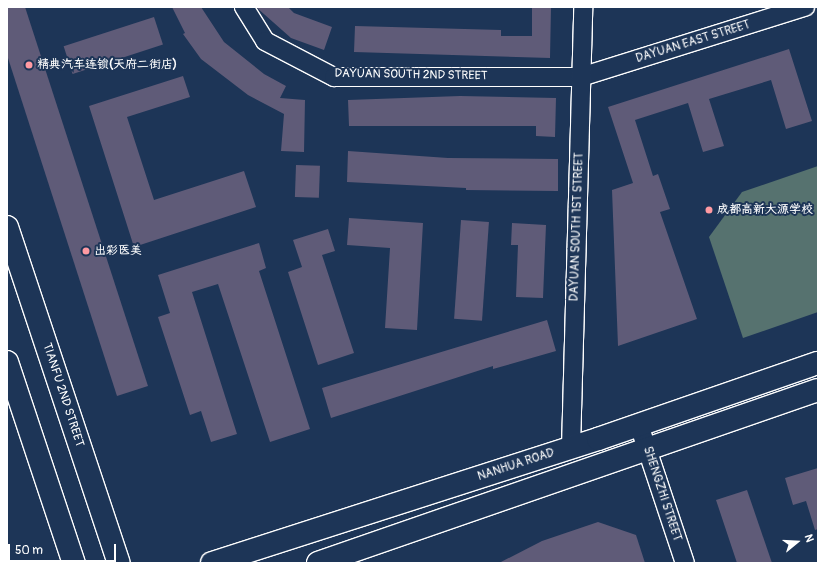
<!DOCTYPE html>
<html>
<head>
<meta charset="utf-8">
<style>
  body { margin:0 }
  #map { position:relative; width:825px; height:570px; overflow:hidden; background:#1d3557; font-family:Pangolin,"LXGW WenKai TC",sans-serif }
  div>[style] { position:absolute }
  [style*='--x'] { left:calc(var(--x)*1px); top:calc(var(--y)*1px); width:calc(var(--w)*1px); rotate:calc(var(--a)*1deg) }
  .green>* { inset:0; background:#56726f }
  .building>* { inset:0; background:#5f5b78; transform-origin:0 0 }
  .roads { filter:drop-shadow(1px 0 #fff) drop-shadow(-1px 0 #fff) drop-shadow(0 1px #fff) drop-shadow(0 -1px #fff) }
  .minor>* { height:18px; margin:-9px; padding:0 9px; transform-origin:9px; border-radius:9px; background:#1d3557 }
  .major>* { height:22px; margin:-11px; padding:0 11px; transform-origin:11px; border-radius:11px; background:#1d3557 }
  .dots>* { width:11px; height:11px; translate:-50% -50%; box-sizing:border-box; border:2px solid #1d3557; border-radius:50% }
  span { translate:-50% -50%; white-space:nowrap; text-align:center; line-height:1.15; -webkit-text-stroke:4px #1d3557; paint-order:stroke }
  .street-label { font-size:12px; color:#fff }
  .poi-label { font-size:12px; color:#fff; font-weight:700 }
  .left { translate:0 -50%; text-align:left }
  .frame { position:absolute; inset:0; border:8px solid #fff; pointer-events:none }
  .north { position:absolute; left:777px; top:522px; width:40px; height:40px; -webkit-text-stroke:3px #1d3557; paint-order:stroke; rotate:72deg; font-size:11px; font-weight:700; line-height:16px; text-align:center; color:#fff }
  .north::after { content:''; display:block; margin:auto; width:14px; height:18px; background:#fff; clip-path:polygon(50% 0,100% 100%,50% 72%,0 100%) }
  .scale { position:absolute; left:8px; top:544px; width:108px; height:18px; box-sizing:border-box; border:2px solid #fff; border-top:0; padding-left:5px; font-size:12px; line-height:14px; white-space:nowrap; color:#fff; -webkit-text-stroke:3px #1d3557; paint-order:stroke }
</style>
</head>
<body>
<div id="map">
  <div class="green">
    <i style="clip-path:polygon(818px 166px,818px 312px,743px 338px,709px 237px,742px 192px)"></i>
  </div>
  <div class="building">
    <i style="clip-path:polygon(7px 7px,25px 7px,148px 386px,117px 396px,7px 55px)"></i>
    <i style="clip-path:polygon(172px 7px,201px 7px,224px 42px,264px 74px,286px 86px,280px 98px,305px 100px,304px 152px,281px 151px,284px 114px,248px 95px,201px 59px,183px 34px,185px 33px)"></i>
    <i style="clip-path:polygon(256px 7px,288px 7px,294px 13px,332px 27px,324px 50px,291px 38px)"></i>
    <i style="clip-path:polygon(532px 7px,551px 7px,550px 58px,354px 52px,355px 26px,501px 30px,501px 36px,532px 36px)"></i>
    <i style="left:154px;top:17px;width:29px;height:95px;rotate:72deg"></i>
    <i style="clip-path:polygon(789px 49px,812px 121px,786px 129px,771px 80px,709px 99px,724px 146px,703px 152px,688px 103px,635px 120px,653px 176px,658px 174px,670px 209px,660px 212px,697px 319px,618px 346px,612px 190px,633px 183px,608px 107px)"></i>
    <i style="clip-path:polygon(183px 76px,190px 97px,127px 117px,154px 200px,244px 171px,256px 207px,134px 247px,89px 106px)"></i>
    <i style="clip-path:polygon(460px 96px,556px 98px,555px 137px,536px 136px,536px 126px,349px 126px,348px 100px)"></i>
    <i style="clip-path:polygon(348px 151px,448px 158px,558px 159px,558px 191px,466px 190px,466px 188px,347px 182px)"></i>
    <i style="left:296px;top:165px;width:24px;height:32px;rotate:2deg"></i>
    <i style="clip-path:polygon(349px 218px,423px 223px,417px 330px,385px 328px,390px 248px,347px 245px)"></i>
    <i style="left:461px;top:220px;width:28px;height:99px;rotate:4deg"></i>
    <i style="clip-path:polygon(512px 223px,546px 225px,543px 298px,516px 297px,518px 245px,511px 245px)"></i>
    <i style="clip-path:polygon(328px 229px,335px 251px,322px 255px,354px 353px,318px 365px,288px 272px,302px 267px,293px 240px)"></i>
    <i style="clip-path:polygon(259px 243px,266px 268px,259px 271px,310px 429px,270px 442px,218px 284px,192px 292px,237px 434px,211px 442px,201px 411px,190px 415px,158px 317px,170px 313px,158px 275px)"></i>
    <i style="clip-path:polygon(547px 320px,556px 351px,493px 369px,493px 366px,331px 418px,322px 388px)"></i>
    <i style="clip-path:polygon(818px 468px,818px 529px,815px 530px,806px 501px,793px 505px,785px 478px)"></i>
    <i style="clip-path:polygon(747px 490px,772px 563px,737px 563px,716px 500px)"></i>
    <i style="clip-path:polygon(598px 522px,636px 535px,645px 563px,499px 563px,542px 541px)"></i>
  </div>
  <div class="roads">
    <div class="minor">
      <i style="--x:244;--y:7;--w:40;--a:58"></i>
      <i style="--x:265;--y:41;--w:78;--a:27.6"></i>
      <i style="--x:334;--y:77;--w:247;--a:0"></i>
      <i style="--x:581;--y:77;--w:235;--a:-17.4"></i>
      <i style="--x:639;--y:425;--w:145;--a:71.6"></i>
      <i style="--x:571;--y:448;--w:441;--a:-88.4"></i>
    </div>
    <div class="major">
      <i style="--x:7;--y:227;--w:354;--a:71.6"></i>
      <i style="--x:7;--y:362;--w:212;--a:71.6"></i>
      <i style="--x:212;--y:563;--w:405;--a:-17.8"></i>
      <i style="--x:598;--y:439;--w:233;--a:-19.1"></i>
      <i style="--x:318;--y:563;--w:529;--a:-19.09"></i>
    </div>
  </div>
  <div class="dots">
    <i style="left:29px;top:65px;background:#ff9aa2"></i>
    <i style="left:709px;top:210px;background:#ff9aa2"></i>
    <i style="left:86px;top:251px;background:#ff9aa2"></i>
  </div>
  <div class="street-label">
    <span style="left:693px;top:42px;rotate:-17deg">DAYUAN EAST STREET</span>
    <span style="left:411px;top:75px;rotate:1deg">DAYUAN SOUTH 2ND STREET</span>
    <span style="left:577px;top:227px;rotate:-88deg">DAYUAN SOUTH 1ST STREET</span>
    <span style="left:63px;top:395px;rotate:72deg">TIANFU 2ND STREET</span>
    <span style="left:516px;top:465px;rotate:-18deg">NANHUA ROAD</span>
    <span style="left:662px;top:494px;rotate:72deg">SHENGZHI STREET</span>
  </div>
  <div class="poi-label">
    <span class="left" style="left:37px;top:65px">精典汽车连锁(天府二街店)</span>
    <span class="left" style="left:717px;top:210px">成都高新大源学校</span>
    <span class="left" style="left:94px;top:251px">出彩医美</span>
  </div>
  <div class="frame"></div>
  <div class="north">N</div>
  <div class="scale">50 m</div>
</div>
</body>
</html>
